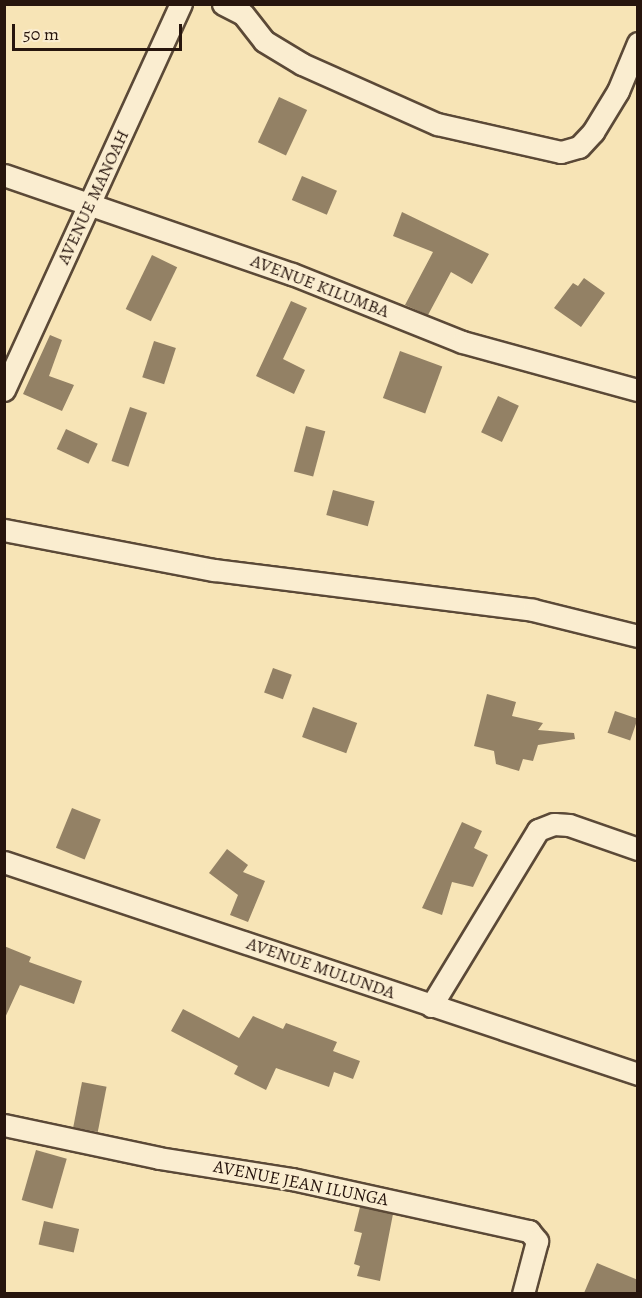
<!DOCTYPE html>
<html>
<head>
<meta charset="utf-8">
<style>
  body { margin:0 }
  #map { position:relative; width:642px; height:1298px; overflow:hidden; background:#f7e4b6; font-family:Alegreya,serif }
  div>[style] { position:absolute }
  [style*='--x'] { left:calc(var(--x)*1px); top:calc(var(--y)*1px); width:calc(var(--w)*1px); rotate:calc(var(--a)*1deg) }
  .building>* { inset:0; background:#938165; transform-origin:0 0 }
  .roads { filter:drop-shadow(2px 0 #5b4937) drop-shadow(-2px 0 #5b4937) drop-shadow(0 2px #5b4937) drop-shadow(0 -2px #5b4937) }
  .minor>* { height:21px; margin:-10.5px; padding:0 10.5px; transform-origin:10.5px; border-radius:10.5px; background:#faedd0 }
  span { translate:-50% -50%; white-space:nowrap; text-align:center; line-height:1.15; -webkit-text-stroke:4.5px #faedd0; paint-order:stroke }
  .street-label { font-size:18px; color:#27150d }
  .frame { position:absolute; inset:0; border:6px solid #27150d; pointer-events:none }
  .scale { position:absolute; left:12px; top:24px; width:170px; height:27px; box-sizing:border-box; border:3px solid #27150d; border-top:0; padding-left:8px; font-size:18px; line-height:21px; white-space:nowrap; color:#27150d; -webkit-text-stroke:4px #faedd0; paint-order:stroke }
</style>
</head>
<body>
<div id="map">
  <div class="building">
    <i style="left:279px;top:97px;width:31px;height:50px;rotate:25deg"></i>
    <i style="left:302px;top:176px;width:38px;height:26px;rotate:23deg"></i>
    <i style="clip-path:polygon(402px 212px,489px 254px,472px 284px,451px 272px,428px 315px,405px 305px,433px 252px,393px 236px)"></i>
    <i style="left:152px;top:255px;width:28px;height:60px;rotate:26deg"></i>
    <i style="clip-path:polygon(584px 278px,605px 293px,581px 327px,554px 308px,573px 283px,578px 286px)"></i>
    <i style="clip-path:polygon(291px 301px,307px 308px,283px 359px,305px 370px,294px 394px,256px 376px)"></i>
    <i style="clip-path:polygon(50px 335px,62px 340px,49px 376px,74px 385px,62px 411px,23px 394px)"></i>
    <i style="left:154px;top:341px;width:23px;height:38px;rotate:18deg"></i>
    <i style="left:400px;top:351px;width:45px;height:50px;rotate:20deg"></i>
    <i style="left:498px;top:396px;width:23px;height:40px;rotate:25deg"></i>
    <i style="left:130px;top:407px;width:18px;height:57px;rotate:19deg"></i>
    <i style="left:306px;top:426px;width:20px;height:47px;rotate:15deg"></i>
    <i style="left:66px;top:429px;width:35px;height:22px;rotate:25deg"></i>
    <i style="left:333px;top:490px;width:43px;height:26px;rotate:15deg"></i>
    <i style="left:273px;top:668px;width:20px;height:26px;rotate:20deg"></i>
    <i style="clip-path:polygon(487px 694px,516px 702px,512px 716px,543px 723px,538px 730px,574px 733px,575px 739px,538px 745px,533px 761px,523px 759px,519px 771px,496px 764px,494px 751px,474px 746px)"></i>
    <i style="left:313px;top:707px;width:47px;height:32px;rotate:20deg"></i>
    <i style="left:615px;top:711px;width:24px;height:23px;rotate:19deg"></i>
    <i style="left:72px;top:808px;width:31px;height:43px;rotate:22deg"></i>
    <i style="clip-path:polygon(462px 822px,482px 831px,474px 848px,488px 855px,473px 887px,452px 882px,442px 915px,422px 908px)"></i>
    <i style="clip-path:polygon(227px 849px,248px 865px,243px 872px,265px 881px,248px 922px,230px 915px,238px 895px,209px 873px)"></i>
    <i style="clip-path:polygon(4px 946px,31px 957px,29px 962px,82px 981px,74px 1004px,20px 985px,4px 1020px)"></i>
    <i style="clip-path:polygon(183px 1009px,239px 1038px,253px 1016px,283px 1029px,286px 1023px,337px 1042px,333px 1051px,360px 1061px,353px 1079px,334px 1072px,329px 1087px,276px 1068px,266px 1090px,234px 1074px,238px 1066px,171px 1031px)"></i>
    <i style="left:82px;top:1082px;width:25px;height:46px;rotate:11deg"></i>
    <i style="left:36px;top:1150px;width:32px;height:52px;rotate:16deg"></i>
    <i style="clip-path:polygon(360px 1207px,393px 1214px,380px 1281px,357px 1276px,360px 1266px,354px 1264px,362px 1233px,354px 1231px)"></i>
    <i style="left:44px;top:1221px;width:36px;height:24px;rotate:13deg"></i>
    <i style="clip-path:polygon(597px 1263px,638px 1280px,638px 1293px,584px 1293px)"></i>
  </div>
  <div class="roads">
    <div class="minor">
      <i style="--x:223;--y:4;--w:22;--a:27"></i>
      <i style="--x:243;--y:14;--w:34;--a:52"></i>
      <i style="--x:264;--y:41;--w:44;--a:31.2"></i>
      <i style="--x:302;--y:64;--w:148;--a:24"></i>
      <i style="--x:437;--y:124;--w:127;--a:12.7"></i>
      <i style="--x:561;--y:152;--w:19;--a:-16"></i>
      <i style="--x:579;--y:147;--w:21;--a:-47"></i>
      <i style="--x:593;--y:132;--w:48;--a:-58.6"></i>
      <i style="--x:618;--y:91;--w:52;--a:-67.4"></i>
      <i style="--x:4;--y:175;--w:305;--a:19"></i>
      <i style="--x:292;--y:274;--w:183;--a:21.8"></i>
      <i style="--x:462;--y:342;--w:182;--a:15.3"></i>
      <i style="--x:4;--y:390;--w:425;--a:-65.4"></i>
      <i style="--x:4;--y:530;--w:214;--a:10.8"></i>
      <i style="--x:214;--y:570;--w:321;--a:7.1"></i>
      <i style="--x:533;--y:610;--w:108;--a:13.9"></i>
      <i style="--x:4;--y:862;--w:669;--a:18.49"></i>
      <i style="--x:431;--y:1006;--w:206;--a:-58.7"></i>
      <i style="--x:538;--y:830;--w:17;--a:-21"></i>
      <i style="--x:554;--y:824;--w:15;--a:4"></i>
      <i style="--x:569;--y:825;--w:73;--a:19.2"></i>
      <i style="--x:4;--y:1125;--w:158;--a:12"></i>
      <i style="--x:159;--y:1158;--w:135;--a:9"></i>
      <i style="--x:292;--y:1179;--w:243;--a:12.4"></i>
      <i style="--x:529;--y:1231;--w:13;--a:51"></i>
      <i style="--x:537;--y:1241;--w:55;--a:104.8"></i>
    </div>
  </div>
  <div class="street-label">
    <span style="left:93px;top:197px;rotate:-65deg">AVENUE MANOAH</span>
    <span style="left:320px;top:286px;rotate:21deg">AVENUE KILUMBA</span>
    <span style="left:321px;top:968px;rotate:19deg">AVENUE MULUNDA</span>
    <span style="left:301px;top:1183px;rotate:11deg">AVENUE JEAN ILUNGA</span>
  </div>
  <div class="frame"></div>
  <div class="scale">50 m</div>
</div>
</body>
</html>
